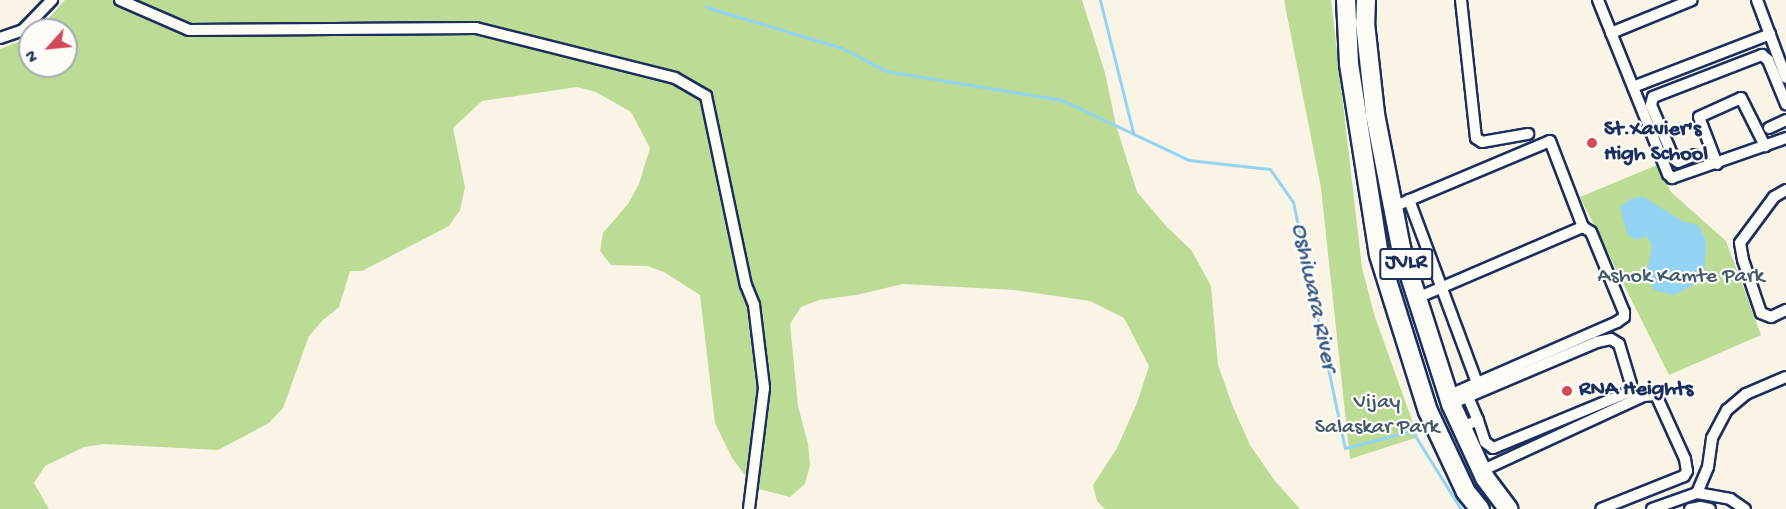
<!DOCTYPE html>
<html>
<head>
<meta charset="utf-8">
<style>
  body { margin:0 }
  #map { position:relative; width:1786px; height:509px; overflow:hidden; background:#faf4e6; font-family:"Gochi Hand",sans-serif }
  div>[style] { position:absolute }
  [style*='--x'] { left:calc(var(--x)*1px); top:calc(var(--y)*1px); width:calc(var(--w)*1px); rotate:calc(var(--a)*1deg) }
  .green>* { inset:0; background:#bcdb94 }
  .water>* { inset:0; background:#93d3f4 }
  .stream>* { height:3px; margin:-1.5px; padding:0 1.5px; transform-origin:1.5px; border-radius:1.5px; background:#93d3f4 }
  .roads { filter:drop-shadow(2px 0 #1b2f5e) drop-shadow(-2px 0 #1b2f5e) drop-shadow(0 2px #1b2f5e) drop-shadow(0 -2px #1b2f5e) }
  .street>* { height:10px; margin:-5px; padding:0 5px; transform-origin:5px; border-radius:5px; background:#fdfcf7 }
  .primary>* { height:18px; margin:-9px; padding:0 9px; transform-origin:9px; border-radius:9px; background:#fdfcf7 }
  .dots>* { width:16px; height:16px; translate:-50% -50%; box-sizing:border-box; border:3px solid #fdfcf7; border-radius:50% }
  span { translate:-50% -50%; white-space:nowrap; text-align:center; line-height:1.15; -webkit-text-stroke:4.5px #fdfcf7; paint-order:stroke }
  .shield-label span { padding:2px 4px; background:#fdfcf7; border:2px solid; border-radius:4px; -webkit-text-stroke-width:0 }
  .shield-label { font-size:21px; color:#1b2f5e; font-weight:700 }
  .poi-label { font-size:22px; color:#1b2f5e; font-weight:700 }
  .left { translate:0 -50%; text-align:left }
  .park-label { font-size:22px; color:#435a6c }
  .water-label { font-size:24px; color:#395884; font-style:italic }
  .north { position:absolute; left:18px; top:18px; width:60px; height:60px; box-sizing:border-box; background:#fdfcf7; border:2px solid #a3aaba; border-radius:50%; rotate:243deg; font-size:16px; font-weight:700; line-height:24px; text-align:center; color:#1b2f5e }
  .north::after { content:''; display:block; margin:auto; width:21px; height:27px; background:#d1495b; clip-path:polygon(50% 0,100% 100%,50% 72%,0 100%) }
</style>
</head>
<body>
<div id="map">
  <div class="green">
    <i style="clip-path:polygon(65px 0,1082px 0,1105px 73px,1116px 125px,1137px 192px,1166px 226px,1192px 251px,1211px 286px,1218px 365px,1233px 407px,1250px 445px,1275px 481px,1300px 509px,1105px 509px,1097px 501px,1093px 485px,1117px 448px,1137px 403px,1149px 366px,1124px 318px,1090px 301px,1015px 290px,903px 284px,856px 295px,819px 300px,801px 307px,790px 324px,798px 406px,808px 444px,810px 465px,805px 484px,790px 497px,755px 488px,732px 458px,715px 423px,700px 295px,664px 272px,647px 266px,611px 265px,600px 251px,603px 233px,628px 204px,639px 184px,650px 148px,631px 112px,596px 92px,577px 87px,482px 101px,453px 128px,465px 187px,460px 210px,449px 226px,362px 271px,350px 271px,339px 307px,323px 320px,309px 336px,283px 408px,269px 423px,218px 450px,104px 444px,84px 447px,45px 466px,34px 483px,49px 509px,0 509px,0 49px,30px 37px,30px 66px,66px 66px,66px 30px,38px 30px)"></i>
    <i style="clip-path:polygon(1284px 0,1331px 0,1362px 268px,1375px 317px,1418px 437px,1350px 459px,1321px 188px)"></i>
    <i style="clip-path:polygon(1657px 165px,1671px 192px,1726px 241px,1761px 335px,1669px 375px,1580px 197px)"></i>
  </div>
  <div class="water">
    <i style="clip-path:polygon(1644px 197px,1682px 221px,1698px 225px,1706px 241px,1704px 279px,1674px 295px,1654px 290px,1646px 275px,1652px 246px,1647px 236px,1636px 240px,1627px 234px,1620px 207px,1633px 198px)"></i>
  </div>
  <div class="stream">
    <i style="--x:1100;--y:0;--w:136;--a:76"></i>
    <i style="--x:706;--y:7;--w:142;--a:16.8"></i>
    <i style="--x:842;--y:48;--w:50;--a:27.6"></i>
    <i style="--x:886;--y:71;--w:178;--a:9.4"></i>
    <i style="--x:1062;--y:100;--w:140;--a:25.3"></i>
    <i style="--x:1189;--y:160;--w:81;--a:6.3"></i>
    <i style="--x:1270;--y:169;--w:40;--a:55.1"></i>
    <i style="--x:1293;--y:202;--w:251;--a:78.1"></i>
    <i style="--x:1345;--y:448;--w:69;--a:-14.2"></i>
    <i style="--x:1412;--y:431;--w:92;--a:57.9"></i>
  </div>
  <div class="roads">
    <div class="street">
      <i style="--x:120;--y:0;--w:75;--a:23.5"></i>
      <i style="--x:189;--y:30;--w:287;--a:-0.4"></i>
      <i style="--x:476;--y:28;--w:205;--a:14.1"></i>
      <i style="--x:675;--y:78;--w:36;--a:30"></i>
      <i style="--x:706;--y:96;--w:193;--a:78.1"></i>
      <i style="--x:746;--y:285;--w:22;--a:68"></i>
      <i style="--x:754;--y:305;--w:84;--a:83.1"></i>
      <i style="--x:764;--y:388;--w:122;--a:97.1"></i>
      <i style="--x:1461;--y:0;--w:139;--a:83.8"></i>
      <i style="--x:1476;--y:138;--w:7;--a:34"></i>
      <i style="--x:1482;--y:142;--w:47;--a:-9.9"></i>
      <i style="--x:1598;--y:0;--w:188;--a:68.1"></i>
      <i style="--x:1668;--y:174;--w:6;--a:45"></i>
      <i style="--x:1672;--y:178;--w:121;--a:-19.3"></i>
      <i style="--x:1757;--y:0;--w:83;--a:69.6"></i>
      <i style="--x:1611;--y:33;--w:87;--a:-22.2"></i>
      <i style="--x:0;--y:38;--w:24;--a:-19"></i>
      <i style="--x:23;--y:30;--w:42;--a:-46"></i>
      <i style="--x:1633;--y:87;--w:147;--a:-21.1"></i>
      <i style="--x:1769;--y:128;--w:19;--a:-25"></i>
      <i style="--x:1695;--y:155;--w:18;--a:158"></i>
      <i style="--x:1678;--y:162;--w:5;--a:-143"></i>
      <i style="--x:1674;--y:159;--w:59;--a:-113.1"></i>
      <i style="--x:1651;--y:105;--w:8;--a:-76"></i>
      <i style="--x:1653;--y:97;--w:117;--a:-21.1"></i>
      <i style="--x:1762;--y:55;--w:8;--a:40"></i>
      <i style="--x:1768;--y:60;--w:48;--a:67.8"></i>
      <i style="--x:1717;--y:164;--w:50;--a:-111"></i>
      <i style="--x:1699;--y:117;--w:46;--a:-24.3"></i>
      <i style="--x:1741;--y:98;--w:54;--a:63.4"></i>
      <i style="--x:1786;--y:190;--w:14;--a:150"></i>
      <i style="--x:1774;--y:197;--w:57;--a:126.5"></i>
      <i style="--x:1740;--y:243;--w:17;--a:80"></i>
      <i style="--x:1743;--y:260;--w:56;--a:71.2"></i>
      <i style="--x:1761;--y:313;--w:11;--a:22"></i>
      <i style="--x:1771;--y:317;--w:17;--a:-25"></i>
      <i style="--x:1409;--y:200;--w:195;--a:69.6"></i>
      <i style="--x:1393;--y:207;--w:170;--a:-22.8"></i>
      <i style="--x:1550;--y:141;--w:92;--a:69"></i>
      <i style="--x:1417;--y:298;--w:181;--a:-23.2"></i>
      <i style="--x:1583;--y:227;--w:9;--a:32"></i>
      <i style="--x:1591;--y:232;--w:87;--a:67.6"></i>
      <i style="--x:1624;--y:312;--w:5;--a:90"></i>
      <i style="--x:1624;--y:317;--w:9;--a:144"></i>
      <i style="--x:1617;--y:322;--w:184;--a:156.4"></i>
      <i style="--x:1468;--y:397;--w:25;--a:67"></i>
      <i style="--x:1451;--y:404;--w:159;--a:-23"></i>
      <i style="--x:1597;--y:342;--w:14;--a:-12"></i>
      <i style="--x:1611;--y:339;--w:9;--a:32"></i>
      <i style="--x:1619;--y:344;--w:42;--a:73.3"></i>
      <i style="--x:1631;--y:384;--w:8;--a:104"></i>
      <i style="--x:1629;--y:392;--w:147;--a:157.6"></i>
      <i style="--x:1493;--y:448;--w:10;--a:-143"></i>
      <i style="--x:1485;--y:442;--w:23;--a:-108"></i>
      <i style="--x:1478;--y:420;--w:19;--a:155"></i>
      <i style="--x:1481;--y:471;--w:179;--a:-24.8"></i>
      <i style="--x:1643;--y:396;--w:13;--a:-4"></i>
      <i style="--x:1656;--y:395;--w:70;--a:65.6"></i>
      <i style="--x:1685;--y:459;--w:12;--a:81"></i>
      <i style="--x:1687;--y:471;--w:6;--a:121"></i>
      <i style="--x:1684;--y:476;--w:89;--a:158.3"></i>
      <i style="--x:1697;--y:493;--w:28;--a:-67"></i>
      <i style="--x:1708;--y:467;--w:29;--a:-82"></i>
      <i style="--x:1712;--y:438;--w:32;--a:-62"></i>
      <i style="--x:1727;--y:410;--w:25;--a:-40"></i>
      <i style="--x:1746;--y:394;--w:43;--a:-23"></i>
      <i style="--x:1652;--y:509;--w:48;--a:-19.6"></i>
      <i style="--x:1697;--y:493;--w:34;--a:10"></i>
      <i style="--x:1730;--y:499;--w:18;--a:34"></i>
      <i style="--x:1690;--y:509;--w:10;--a:-11"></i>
      <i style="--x:1700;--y:507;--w:10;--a:11"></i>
    </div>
    <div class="primary">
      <i style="--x:1346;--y:0;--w:64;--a:87.3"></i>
      <i style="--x:1349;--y:64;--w:193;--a:81.1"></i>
      <i style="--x:1379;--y:255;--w:164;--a:72.6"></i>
      <i style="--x:1428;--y:411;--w:89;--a:64.9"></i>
      <i style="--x:1466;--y:492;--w:22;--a:51"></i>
      <i style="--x:1366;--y:0;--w:23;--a:92"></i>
      <i style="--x:1365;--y:23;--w:92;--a:83.7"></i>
      <i style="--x:1375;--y:114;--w:136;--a:79"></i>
      <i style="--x:1401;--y:248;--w:164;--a:72.2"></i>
      <i style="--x:1451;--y:404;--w:81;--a:65.3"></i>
      <i style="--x:1485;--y:478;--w:39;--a:53"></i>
    </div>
  </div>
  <div class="dots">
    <i style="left:1592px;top:143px;background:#d1495b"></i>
    <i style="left:1567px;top:391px;background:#d1495b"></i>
  </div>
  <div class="shield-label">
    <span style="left:1406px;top:264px">JVLR</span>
  </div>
  <div class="poi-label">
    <span class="left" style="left:1604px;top:143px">St.Xavier's<br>High School</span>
    <span class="left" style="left:1579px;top:391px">RNA Heights</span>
  </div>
  <div class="park-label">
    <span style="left:1681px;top:278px">Ashok Kamte Park</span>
    <span style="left:1377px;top:416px">Vijay<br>Salaskar Park</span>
  </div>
  <div class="water-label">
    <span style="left:1313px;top:297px;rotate:78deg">Oshiwara River</span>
  </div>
  <div class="north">N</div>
</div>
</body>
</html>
